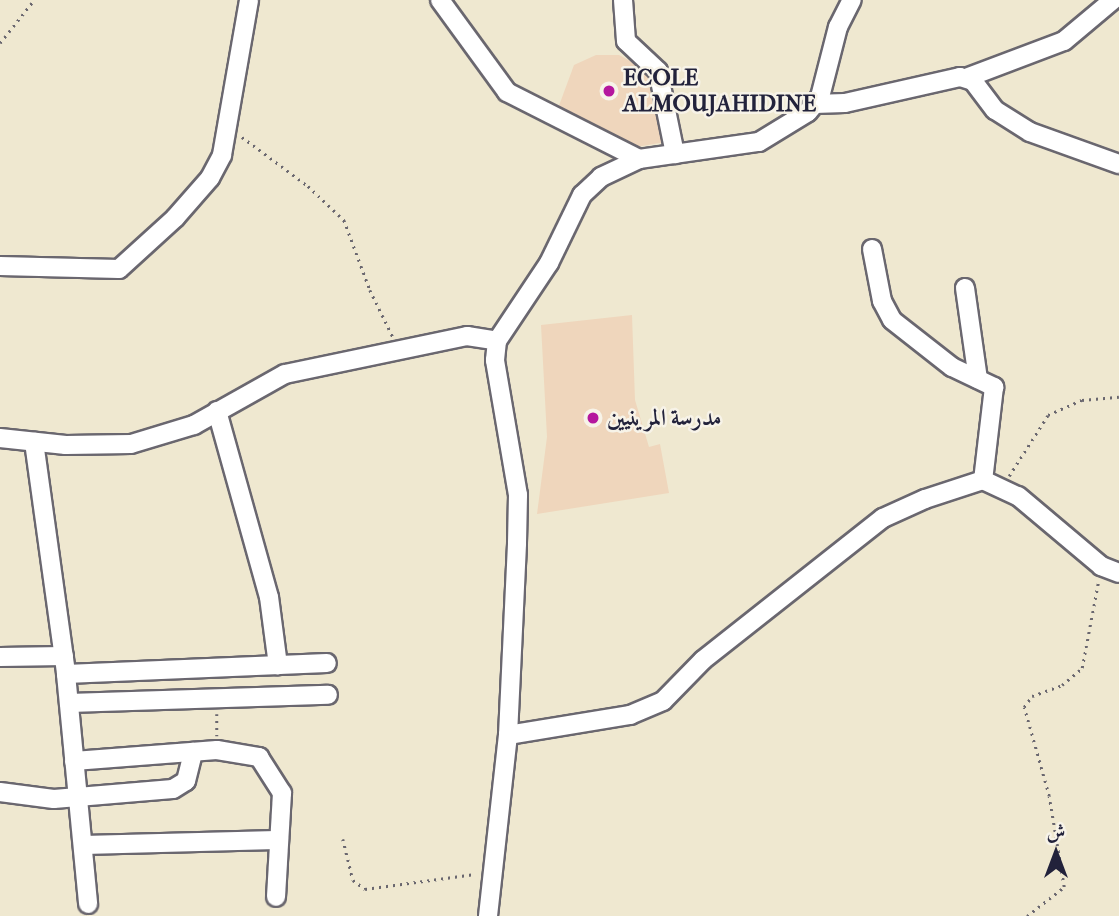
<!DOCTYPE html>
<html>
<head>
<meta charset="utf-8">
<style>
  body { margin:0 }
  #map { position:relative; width:1119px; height:916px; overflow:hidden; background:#efe8d0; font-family:"IM FELL French Canon",Amiri,serif }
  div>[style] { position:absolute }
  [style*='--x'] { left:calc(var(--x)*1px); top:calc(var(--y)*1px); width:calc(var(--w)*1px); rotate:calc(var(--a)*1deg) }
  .built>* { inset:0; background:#efd6bc }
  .path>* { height:2.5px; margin-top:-1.25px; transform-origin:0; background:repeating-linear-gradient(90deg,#6a676f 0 2px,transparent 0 7px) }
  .roads { filter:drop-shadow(2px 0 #6a676f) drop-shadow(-2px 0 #6a676f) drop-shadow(0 2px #6a676f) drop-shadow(0 -2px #6a676f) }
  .street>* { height:18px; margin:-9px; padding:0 9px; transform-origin:9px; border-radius:9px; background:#fff }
  .dots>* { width:19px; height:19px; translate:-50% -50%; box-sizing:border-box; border:4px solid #f7f3e8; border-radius:50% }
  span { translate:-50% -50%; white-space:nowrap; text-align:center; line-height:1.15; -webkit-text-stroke:5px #f7f3e8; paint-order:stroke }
  .poi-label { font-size:23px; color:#22223b; font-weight:700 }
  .left { translate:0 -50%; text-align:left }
  .north { position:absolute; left:1021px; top:818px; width:70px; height:70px; -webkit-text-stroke:5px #f7f3e8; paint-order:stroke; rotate:0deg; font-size:19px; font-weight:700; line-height:28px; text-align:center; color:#22223b }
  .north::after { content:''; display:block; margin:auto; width:24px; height:32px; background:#22223b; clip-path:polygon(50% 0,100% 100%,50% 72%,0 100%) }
</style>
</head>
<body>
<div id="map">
  <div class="built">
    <i style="clip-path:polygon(596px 55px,619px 55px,649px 71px,665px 142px,625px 149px,557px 111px,574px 65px)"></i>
    <i style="clip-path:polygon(632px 315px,635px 400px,649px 447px,660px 444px,669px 493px,537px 514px,547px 437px,541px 325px)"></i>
  </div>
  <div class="path">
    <i style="--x:0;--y:43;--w:55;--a:-51.7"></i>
    <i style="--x:242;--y:137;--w:82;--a:36.6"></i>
    <i style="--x:308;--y:186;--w:50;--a:43.4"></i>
    <i style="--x:344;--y:220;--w:75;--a:69.6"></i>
    <i style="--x:370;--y:290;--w:52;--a:63.9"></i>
    <i style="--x:1009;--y:476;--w:72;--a:-57.4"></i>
    <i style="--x:1048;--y:415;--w:37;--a:-24"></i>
    <i style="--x:1082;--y:400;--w:37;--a:-5"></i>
    <i style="--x:217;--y:714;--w:22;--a:90"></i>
    <i style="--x:343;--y:839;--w:42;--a:76.3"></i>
    <i style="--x:353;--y:880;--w:15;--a:37"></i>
    <i style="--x:365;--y:889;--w:111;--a:-7.8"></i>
    <i style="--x:1027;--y:916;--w:47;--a:-38.1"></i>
    <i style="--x:1064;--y:887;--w:92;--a:-99.4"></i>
    <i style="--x:1049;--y:796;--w:92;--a:-105.7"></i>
    <i style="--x:1024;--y:707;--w:14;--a:-54"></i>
    <i style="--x:1032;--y:696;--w:32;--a:-20"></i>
    <i style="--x:1062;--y:685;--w:26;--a:-40"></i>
    <i style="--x:1082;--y:668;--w:86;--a:-79.3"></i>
  </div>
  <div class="roads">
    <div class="street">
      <i style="--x:440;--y:0;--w:114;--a:53.9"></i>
      <i style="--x:507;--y:92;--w:148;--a:26.9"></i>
      <i style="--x:623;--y:0;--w:41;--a:85.8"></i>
      <i style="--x:626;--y:41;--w:44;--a:43.2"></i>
      <i style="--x:658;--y:71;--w:85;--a:78.4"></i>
      <i style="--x:966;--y:78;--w:105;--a:-20.7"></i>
      <i style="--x:1064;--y:41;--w:64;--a:-39.9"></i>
      <i style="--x:814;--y:104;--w:31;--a:-2"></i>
      <i style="--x:845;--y:103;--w:118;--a:-12.7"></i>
      <i style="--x:960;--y:77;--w:14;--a:17"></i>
      <i style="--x:973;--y:81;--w:36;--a:53"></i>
      <i style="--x:995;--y:110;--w:41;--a:32.2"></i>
      <i style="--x:1030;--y:132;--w:95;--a:19.8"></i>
      <i style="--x:872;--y:249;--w:53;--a:79.1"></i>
      <i style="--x:882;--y:301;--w:21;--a:62"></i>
      <i style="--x:892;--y:320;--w:76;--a:38.1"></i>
      <i style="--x:952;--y:367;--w:47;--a:25.5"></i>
      <i style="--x:994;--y:387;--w:94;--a:96.7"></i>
      <i style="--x:0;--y:266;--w:119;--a:1.4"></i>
      <i style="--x:119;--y:269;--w:76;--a:-42.3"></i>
      <i style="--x:175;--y:218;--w:53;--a:-48.8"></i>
      <i style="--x:210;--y:178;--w:26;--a:-62"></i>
      <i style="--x:222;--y:155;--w:157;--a:-80.1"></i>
      <i style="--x:965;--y:288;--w:92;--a:81.9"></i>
      <i style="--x:217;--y:411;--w:193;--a:74.4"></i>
      <i style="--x:269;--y:597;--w:69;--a:82.5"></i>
      <i style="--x:0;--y:438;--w:66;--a:6.1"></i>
      <i style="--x:66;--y:445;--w:65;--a:-0.9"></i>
      <i style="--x:131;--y:444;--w:66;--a:-16.8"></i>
      <i style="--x:194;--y:425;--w:104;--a:-29.3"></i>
      <i style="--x:285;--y:374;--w:186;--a:-11.8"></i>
      <i style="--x:467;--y:336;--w:30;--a:9"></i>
      <i style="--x:34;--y:442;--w:234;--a:82.1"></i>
      <i style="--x:66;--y:674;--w:231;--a:84.5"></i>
      <i style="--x:0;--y:657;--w:64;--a:-0.9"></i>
      <i style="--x:66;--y:674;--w:261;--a:-2.4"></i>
      <i style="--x:69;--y:703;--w:259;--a:-1.8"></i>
      <i style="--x:508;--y:735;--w:124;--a:-9.3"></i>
      <i style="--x:630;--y:715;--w:36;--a:-23"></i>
      <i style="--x:663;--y:701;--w:57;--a:-45.7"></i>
      <i style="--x:703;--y:660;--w:229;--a:-38.3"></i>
      <i style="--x:883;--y:518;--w:46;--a:-24.3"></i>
      <i style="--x:925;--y:499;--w:61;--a:-18.1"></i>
      <i style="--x:983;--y:480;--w:38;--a:25"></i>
      <i style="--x:1018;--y:496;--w:109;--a:40.1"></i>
      <i style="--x:1101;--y:566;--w:19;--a:21"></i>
      <i style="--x:74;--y:761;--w:143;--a:-4.4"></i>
      <i style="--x:217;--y:750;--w:43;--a:9.5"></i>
      <i style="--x:259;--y:757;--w:43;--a:57.4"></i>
      <i style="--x:282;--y:793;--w:104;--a:93.3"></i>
      <i style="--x:0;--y:792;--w:54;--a:7.4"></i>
      <i style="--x:54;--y:799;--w:119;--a:-4.8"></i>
      <i style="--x:173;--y:789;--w:15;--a:-32"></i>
      <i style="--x:186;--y:781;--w:30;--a:-76"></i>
      <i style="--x:83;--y:845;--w:194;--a:-1.5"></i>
      <i style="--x:488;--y:916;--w:182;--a:-83.7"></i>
      <i style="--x:508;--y:735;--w:192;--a:-87.3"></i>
      <i style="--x:517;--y:543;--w:48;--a:-88.8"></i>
      <i style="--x:518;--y:495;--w:137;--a:-99.7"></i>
      <i style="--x:495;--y:360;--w:19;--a:-84"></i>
      <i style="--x:497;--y:341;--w:94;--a:-56.3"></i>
      <i style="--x:549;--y:263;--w:76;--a:-64.1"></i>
      <i style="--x:582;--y:195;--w:26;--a:-43"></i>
      <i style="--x:601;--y:177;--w:42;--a:-25.3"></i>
      <i style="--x:639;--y:159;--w:121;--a:-8.1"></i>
      <i style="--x:759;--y:142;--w:57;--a:-31.5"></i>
      <i style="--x:808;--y:112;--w:19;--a:-51"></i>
      <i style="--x:820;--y:97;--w:72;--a:-75.6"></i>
      <i style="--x:838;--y:27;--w:30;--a:-63"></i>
    </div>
  </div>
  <div class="dots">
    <i style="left:609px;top:91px;background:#b5179e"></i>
    <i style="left:593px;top:418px;background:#b5179e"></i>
  </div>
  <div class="poi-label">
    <span class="left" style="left:623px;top:91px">ECOLE<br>ALMOUJAHIDINE</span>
    <span class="left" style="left:607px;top:418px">مدرسة المرينيين</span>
  </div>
  <div class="north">ش</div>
</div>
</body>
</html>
